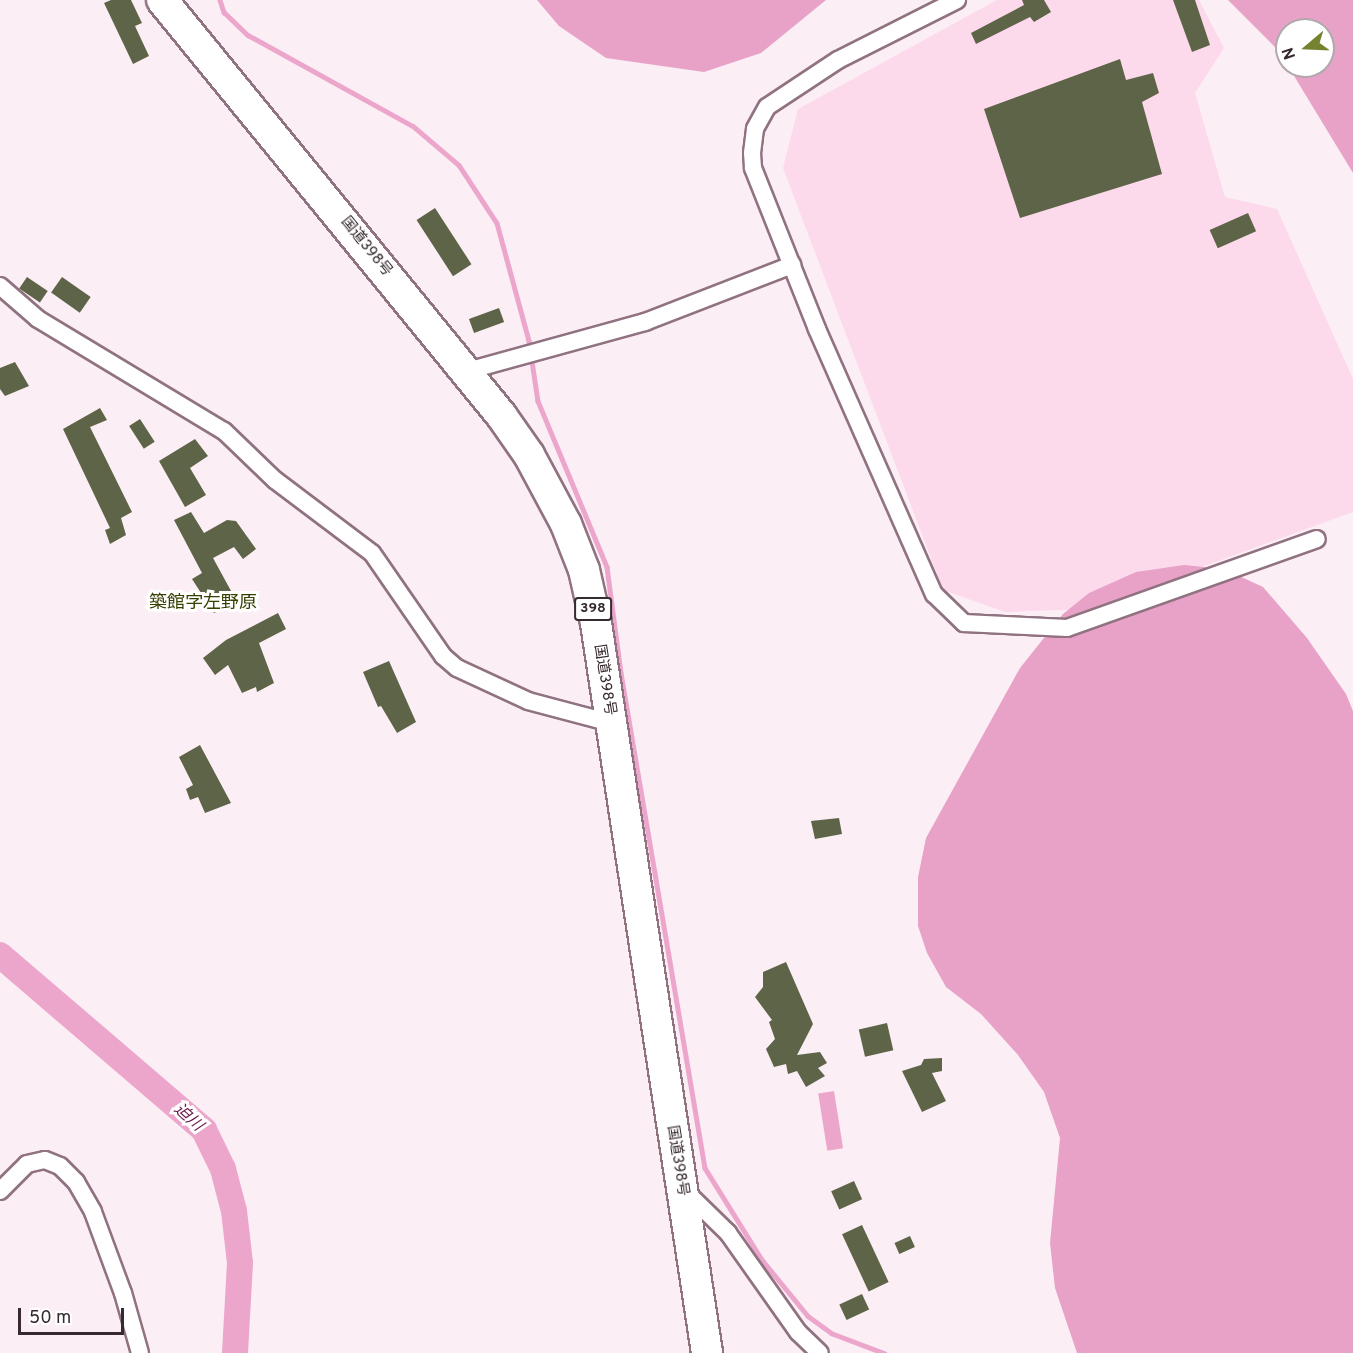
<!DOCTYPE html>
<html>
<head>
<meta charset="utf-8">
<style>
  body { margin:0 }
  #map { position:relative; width:1353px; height:1353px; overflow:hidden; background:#fceef5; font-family:Overpass,"Noto Sans JP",sans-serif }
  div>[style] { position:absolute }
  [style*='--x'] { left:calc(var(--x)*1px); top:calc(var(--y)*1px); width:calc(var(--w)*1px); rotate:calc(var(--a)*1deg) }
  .built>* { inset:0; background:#fcdaeb }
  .forest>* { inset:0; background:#e8a2c7 }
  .water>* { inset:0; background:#eda6cb; transform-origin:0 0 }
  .stream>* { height:4.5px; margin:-2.25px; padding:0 2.25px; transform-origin:2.25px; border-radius:2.25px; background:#eda6cb }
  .river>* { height:26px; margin:-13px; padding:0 13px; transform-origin:13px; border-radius:13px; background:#eda6cb }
  .building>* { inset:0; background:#5e6448; transform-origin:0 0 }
  .roads { filter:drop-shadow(2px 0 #907281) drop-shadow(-2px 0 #907281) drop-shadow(0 2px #907281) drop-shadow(0 -2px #907281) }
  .street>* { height:16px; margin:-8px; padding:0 8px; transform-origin:8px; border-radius:8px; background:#fff }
  .highway>* { height:30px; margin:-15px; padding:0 15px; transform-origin:15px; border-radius:15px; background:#fff }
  span { translate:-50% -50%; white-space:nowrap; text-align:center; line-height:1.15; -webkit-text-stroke:6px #fff; paint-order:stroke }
  .shield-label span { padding:2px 4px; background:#fff; border:2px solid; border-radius:4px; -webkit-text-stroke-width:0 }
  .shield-label { font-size:14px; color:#362930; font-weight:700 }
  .street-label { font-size:15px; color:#362930 }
  .water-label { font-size:16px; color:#661649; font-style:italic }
  .quarter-label { font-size:18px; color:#373f01 }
  .north { position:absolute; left:1275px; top:18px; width:60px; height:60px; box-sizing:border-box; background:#fff; border:2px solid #afa9ac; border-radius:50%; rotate:251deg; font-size:16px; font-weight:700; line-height:24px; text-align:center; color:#362930 }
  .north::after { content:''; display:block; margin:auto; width:21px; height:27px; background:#758330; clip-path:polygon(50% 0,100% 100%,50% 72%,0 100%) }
  .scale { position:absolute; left:18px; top:1308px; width:106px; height:27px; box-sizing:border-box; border:3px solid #362930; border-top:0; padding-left:8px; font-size:18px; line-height:21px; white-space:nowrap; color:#362930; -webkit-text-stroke:4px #fff; paint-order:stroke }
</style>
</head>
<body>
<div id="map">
  <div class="built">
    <i style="clip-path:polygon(997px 0,1199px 0,1224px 48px,1195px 93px,1225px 197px,1277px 209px,1353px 379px,1353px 512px,1086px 609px,1005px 612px,943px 590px,783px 168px,798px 109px)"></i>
  </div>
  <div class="forest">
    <i style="clip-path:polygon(537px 0,826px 0,761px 53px,704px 72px,606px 58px,559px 26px)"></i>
    <i style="clip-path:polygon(1228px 0,1353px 0,1353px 173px,1288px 66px,1323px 66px,1323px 30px,1287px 30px,1287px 65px,1279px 51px)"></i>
    <i style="clip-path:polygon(1184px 565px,1224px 569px,1263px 587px,1307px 638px,1346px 694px,1353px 711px,1353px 1353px,1077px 1353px,1055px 1288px,1050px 1243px,1060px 1138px,1044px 1092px,1018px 1055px,981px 1014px,946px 987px,927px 953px,918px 926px,918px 877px,926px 838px,1020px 668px,1063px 614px,1089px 593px,1136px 572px)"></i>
  </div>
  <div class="water">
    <i style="left:834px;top:1091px;width:58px;height:16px;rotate:81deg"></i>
  </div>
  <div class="stream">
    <i style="--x:220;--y:0;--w:13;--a:72"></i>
    <i style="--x:224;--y:12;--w:33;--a:44"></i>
    <i style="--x:248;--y:35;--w:188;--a:28.9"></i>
    <i style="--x:413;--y:126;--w:60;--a:40.3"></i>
    <i style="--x:459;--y:165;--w:69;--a:56.8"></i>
    <i style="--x:497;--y:223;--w:122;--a:74.8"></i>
    <i style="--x:529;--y:341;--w:61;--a:81.5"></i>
    <i style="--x:538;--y:401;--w:180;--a:67.4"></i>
    <i style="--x:607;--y:567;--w:107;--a:82.5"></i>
    <i style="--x:621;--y:673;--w:502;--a:80.37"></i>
    <i style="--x:705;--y:1168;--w:110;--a:58.1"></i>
    <i style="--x:763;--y:1261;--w:71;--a:50.7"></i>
    <i style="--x:808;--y:1316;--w:29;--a:36"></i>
    <i style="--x:831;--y:1333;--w:57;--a:20.7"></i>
  </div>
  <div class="river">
    <i style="--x:0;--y:955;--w:269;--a:40.6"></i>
    <i style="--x:204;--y:1130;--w:43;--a:64"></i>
    <i style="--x:223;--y:1169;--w:43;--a:75.3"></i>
    <i style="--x:234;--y:1211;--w:52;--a:83.4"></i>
    <i style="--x:240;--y:1263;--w:90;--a:93.2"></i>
  </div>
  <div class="building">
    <i style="clip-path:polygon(111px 0,131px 0,142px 23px,135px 26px,149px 56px,133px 64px,104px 3px)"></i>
    <i style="clip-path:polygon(1022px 0,1044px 0,1051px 12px,1034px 22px,1030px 17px,976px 44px,971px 33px,1024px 5px)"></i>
    <i style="clip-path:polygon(1173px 0,1195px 0,1210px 45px,1192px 52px)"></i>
    <i style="clip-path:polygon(1120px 59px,1126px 80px,1153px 73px,1159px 93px,1142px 102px,1162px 174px,1020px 218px,984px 109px)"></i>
    <i style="left:435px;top:208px;width:67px;height:22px;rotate:57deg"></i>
    <i style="left:1248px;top:213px;width:20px;height:42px;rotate:66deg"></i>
    <i style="left:27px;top:277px;width:25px;height:14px;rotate:34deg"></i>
    <i style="left:62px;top:277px;width:35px;height:19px;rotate:35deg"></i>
    <i style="left:499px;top:308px;width:15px;height:32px;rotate:70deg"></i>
    <i style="clip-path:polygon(15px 362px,29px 386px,5px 396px,0 389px,0 368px)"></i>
    <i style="clip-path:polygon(100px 408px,107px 420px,90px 427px,132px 512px,121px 518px,126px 535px,110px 544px,105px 530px,110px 528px,63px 429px)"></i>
    <i style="left:140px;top:419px;width:27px;height:13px;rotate:57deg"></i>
    <i style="clip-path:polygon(195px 439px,208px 456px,190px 468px,206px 495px,185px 507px,159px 461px)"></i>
    <i style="clip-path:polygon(191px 512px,204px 533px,227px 520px,236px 521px,256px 549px,243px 559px,234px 547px,213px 558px,236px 600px,214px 613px,192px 579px,202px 573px,174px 520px)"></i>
    <i style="clip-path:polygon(278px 613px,286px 629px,259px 643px,274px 683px,257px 692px,256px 687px,242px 693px,228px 665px,215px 675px,203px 658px,226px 640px)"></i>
    <i style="clip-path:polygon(389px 661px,416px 722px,397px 733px,381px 706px,378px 707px,363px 672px)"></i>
    <i style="clip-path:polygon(200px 745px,231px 803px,205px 813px,198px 797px,190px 800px,186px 789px,193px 785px,179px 757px)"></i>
    <i style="clip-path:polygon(839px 818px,842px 834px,815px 839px,811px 821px)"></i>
    <i style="clip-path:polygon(786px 962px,813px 1024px,797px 1055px,820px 1052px,827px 1063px,818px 1068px,825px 1076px,806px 1087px,797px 1071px,788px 1074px,786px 1064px,774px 1067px,766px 1049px,775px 1039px,769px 1022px,772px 1020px,755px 997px,763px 987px,763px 972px)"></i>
    <i style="left:887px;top:1023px;width:28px;height:29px;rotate:77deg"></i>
    <i style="clip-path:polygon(942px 1058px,942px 1071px,932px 1073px,946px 1101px,922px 1112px,902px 1071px,921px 1065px,924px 1059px)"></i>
    <i style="left:854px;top:1181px;width:20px;height:25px;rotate:66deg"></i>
    <i style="left:862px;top:1225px;width:63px;height:22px;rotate:65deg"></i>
    <i style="left:910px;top:1236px;width:12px;height:17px;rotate:66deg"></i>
    <i style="left:862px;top:1294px;width:17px;height:25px;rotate:65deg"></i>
  </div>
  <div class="roads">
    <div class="street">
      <i style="--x:957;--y:0;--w:133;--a:153.2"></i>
      <i style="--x:838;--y:60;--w:85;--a:146.5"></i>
      <i style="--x:767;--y:107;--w:25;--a:119"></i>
      <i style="--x:755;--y:129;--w:24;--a:97"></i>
      <i style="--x:752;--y:153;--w:15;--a:86"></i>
      <i style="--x:753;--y:168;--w:173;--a:68.3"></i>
      <i style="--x:817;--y:329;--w:290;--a:66.2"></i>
      <i style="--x:934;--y:594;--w:42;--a:44"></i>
      <i style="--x:964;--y:623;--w:103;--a:2.8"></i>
      <i style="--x:1067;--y:628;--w:265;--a:-19.6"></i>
      <i style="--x:0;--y:286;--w:50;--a:41"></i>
      <i style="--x:38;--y:319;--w:217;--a:31.1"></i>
      <i style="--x:224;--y:431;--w:71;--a:43.9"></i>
      <i style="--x:275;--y:480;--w:121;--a:37"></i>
      <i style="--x:372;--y:553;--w:125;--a:55.4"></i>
      <i style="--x:443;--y:656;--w:18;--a:41"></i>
      <i style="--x:457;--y:668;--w:78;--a:24.9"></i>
      <i style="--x:528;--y:701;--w:86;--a:14.8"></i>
      <i style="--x:467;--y:371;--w:185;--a:-15.4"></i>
      <i style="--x:645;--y:322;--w:158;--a:-21.2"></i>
      <i style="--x:684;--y:1190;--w:62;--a:44.3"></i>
      <i style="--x:728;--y:1233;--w:121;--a:54.7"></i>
      <i style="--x:798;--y:1332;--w:30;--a:44"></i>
      <i style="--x:0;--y:1191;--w:38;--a:-45"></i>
      <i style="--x:27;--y:1164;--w:18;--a:-13"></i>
      <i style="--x:45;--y:1160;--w:16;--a:22"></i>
      <i style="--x:60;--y:1166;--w:23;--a:45"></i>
      <i style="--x:76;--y:1182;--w:34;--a:60"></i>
      <i style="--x:93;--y:1212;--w:86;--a:69.7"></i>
      <i style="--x:123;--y:1293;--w:62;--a:74.2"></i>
    </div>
    <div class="highway">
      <i style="--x:162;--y:0;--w:536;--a:50.76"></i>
      <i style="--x:501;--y:415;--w:49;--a:55"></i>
      <i style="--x:529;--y:455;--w:78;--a:61.8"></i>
      <i style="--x:566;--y:524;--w:49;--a:68.6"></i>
      <i style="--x:584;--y:570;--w:54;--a:77.2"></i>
      <i style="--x:596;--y:623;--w:738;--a:81.35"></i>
    </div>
  </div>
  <div class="shield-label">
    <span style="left:593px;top:609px">398</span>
  </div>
  <div class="street-label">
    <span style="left:366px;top:247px;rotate:51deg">国道398号</span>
    <span style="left:604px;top:680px;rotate:81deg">国道398号</span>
    <span style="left:677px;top:1161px;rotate:81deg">国道398号</span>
  </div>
  <div class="water-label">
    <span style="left:188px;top:1118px;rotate:42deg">迫川</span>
  </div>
  <div class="quarter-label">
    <span style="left:203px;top:604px">築館字左野原</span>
  </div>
  <div class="north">N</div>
  <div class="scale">50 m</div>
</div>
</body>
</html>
